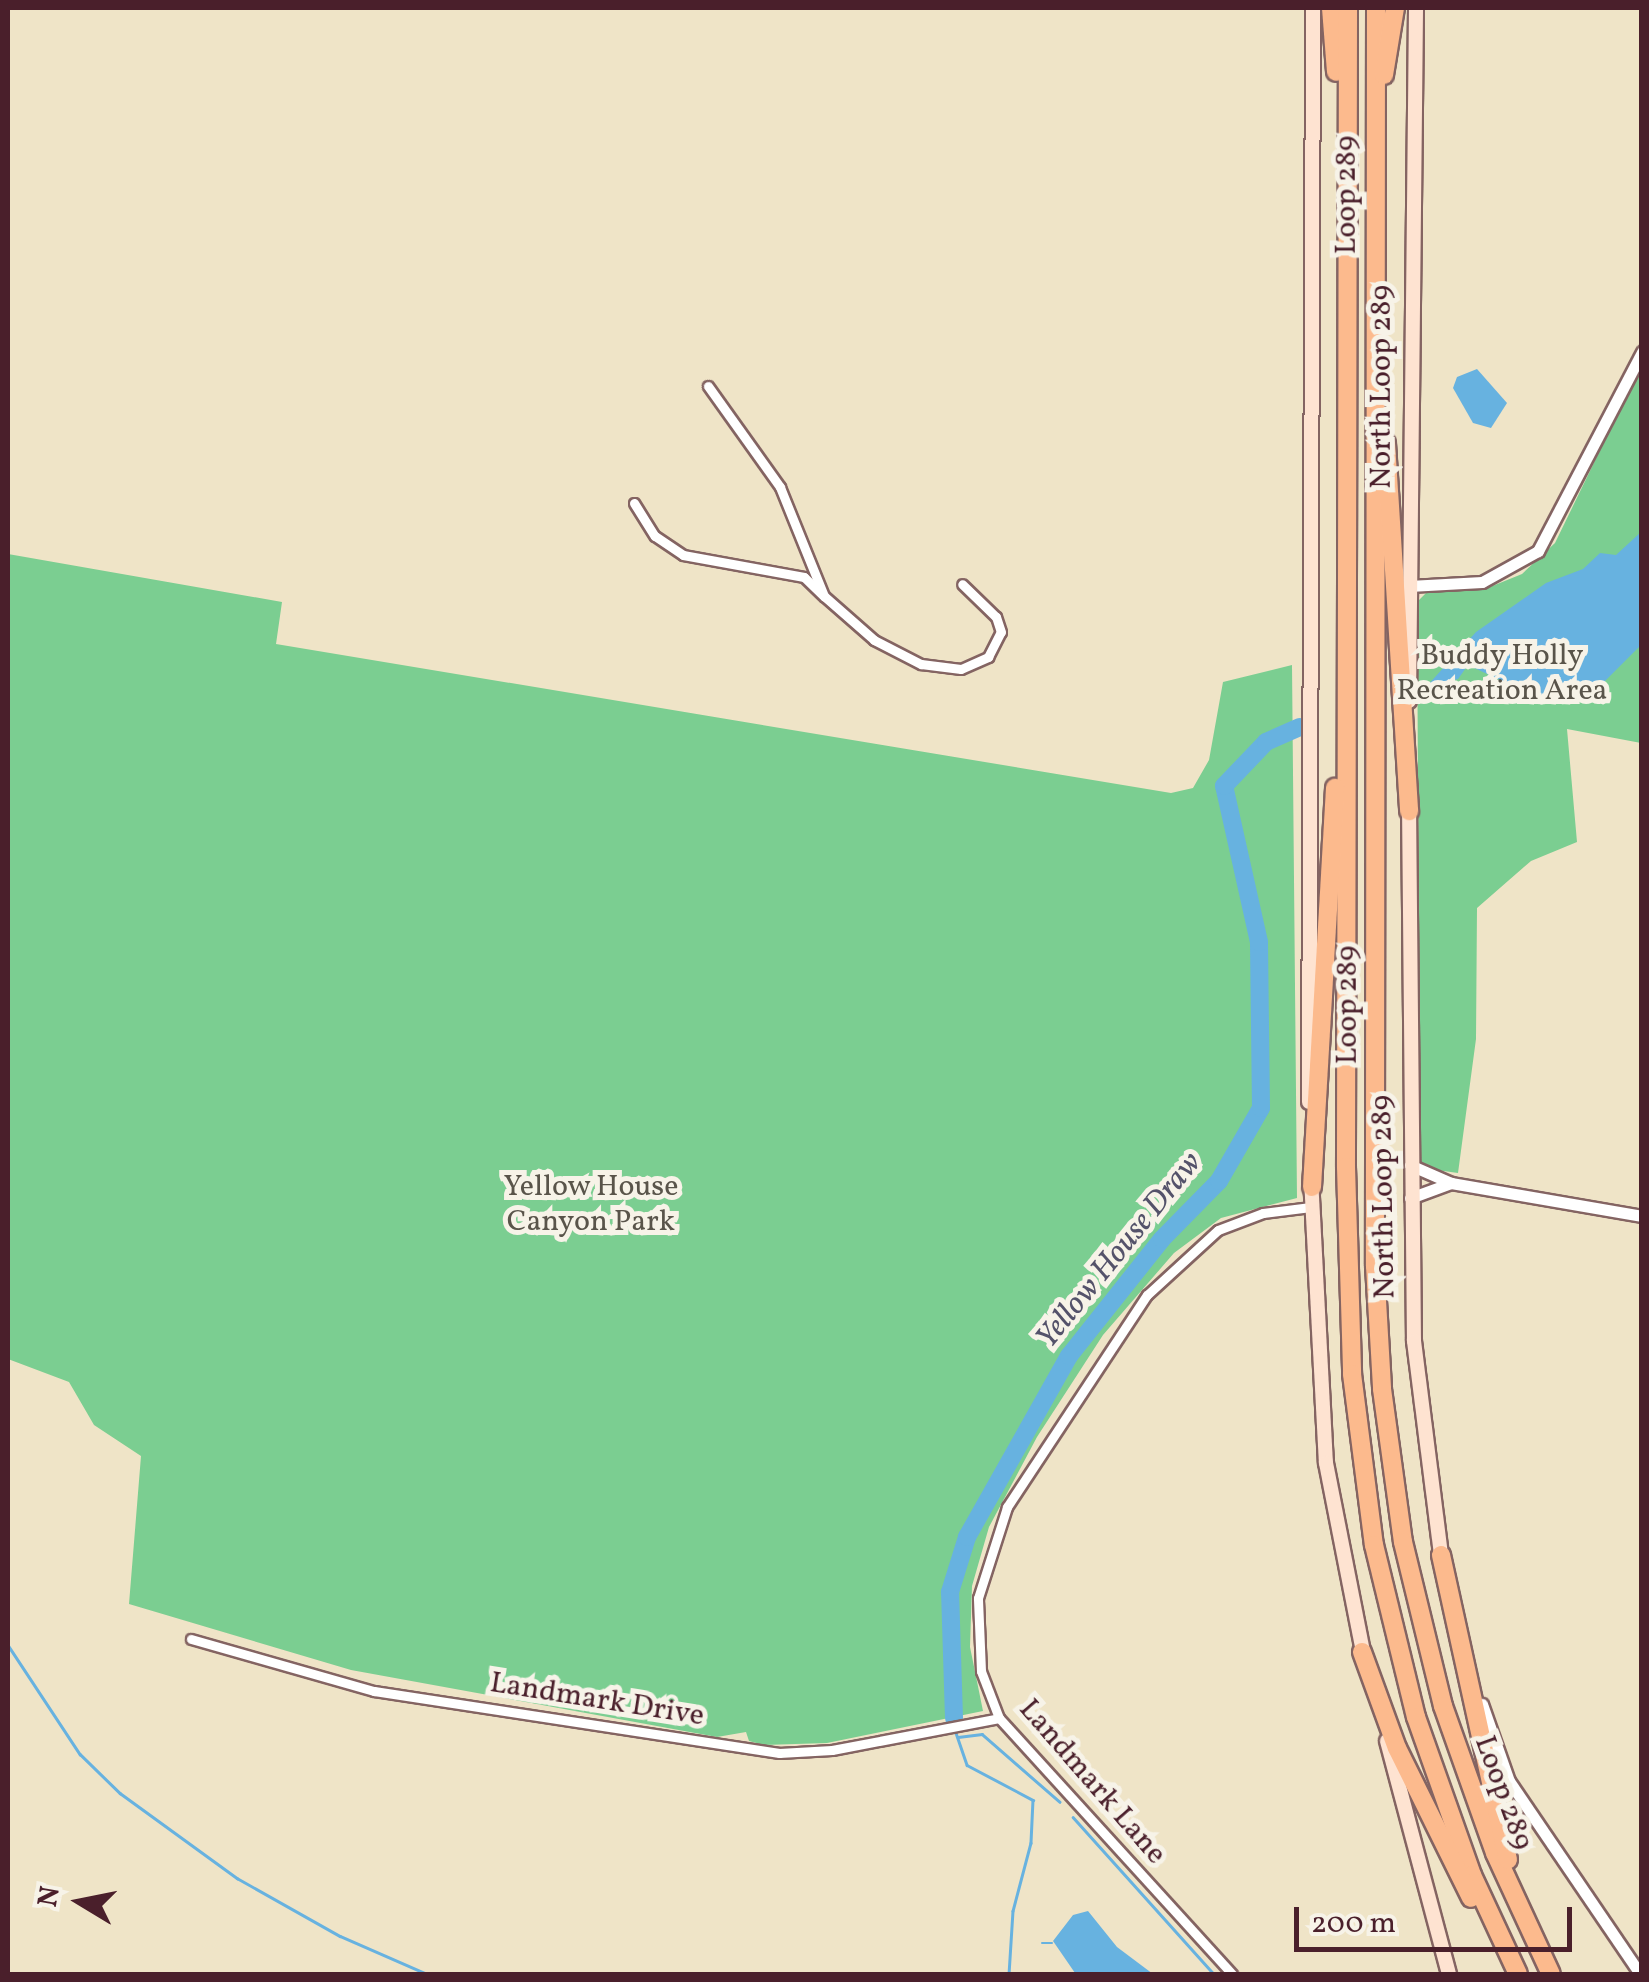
<!DOCTYPE html>
<html>
<head>
<meta charset="utf-8">
<style>
  body { margin:0 }
  #map { position:relative; width:1649px; height:1982px; overflow:hidden; background:#efe4c7; font-family:Vollkorn,serif }
  div>[style] { position:absolute }
  [style*='--x'] { left:calc(var(--x)*1px); top:calc(var(--y)*1px); width:calc(var(--w)*1px); rotate:calc(var(--a)*1deg) }
  .green>* { inset:0; background:#7bce91 }
  .water>* { inset:0; background:#67b2e0 }
  .stream>* { height:2.5px; margin:-1.25px; padding:0 1.25px; transform-origin:1.25px; border-radius:1.25px; background:#67b2e0 }
  .river>* { height:18px; margin:-9px; padding:0 9px; transform-origin:9px; border-radius:9px; background:#67b2e0 }
  .roads { filter:drop-shadow(2px 0 #846462) drop-shadow(-2px 0 #846462) drop-shadow(0 2px #846462) drop-shadow(0 -2px #846462) }
  .minor>* { height:9px; margin:-4.5px; padding:0 4.5px; transform-origin:4.5px; border-radius:4.5px; background:#fff }
  .tertiary>* { height:11px; margin:-5.5px; padding:0 5.5px; transform-origin:5.5px; border-radius:5.5px; background:#fff }
  .secondary>* { height:14px; margin:-7px; padding:0 7px; transform-origin:7px; border-radius:7px; background:#fee3d1 }
  .motorway>* { height:18px; margin:-9px; padding:0 9px; transform-origin:9px; border-radius:9px; background:#fcba8d }
  span { translate:-50% -50%; white-space:nowrap; text-align:center; line-height:1.15; -webkit-text-stroke:10px #f7f3e8; paint-order:stroke }
  .street-label { font-size:30px; color:#4a1f2b }
  .park-label { font-size:30px; color:#59544a }
  .water-label { font-size:32px; color:#54526a; font-style:italic }
  .frame { position:absolute; inset:0; border:10px solid #4a1f2b; pointer-events:none }
  .north { position:absolute; left:30px; top:1852px; width:100px; height:100px; -webkit-text-stroke:8px #f7f3e8; paint-order:stroke; rotate:280deg; font-size:28px; font-weight:700; line-height:40px; text-align:center; color:#4a1f2b }
  .north::after { content:''; display:block; margin:auto; width:35px; height:45px; background:#4a1f2b; clip-path:polygon(50% 0,100% 100%,50% 72%,0 100%) }
  .scale { position:absolute; left:1294px; top:1907px; width:278px; height:45px; box-sizing:border-box; border:5px solid #4a1f2b; border-top:0; padding-left:12px; font-size:30px; line-height:35px; white-space:nowrap; color:#4a1f2b; -webkit-text-stroke:8px #f7f3e8; paint-order:stroke }
</style>
</head>
<body>
<div id="map">
  <div class="green">
    <i style="clip-path:polygon(1641px 366px,1641px 743px,1567px 729px,1577px 842px,1531px 861px,1477px 908px,1476px 1039px,1458px 1173px,1429px 1169px,1420px 1163px,1417px 602px,1426px 593px,1485px 589px,1522px 574px,1555px 543px)"></i>
    <i style="clip-path:polygon(8px 554px,282px 602px,276px 644px,1171px 793px,1193px 788px,1209px 760px,1223px 682px,1292px 665px,1297px 1198px,1221px 1218px,1174px 1253px,1103px 1335px,1037px 1437px,989px 1527px,972px 1586px,970px 1647px,983px 1711px,827px 1743px,764px 1745px,749px 1741px,746px 1732px,717px 1737px,351px 1670px,129px 1604px,141px 1456px,94px 1425px,69px 1382px,8px 1359px)"></i>
  </div>
  <div class="water">
    <i style="clip-path:polygon(1477px 369px,1507px 403px,1491px 428px,1473px 423px,1453px 388px,1457px 377px)"></i>
    <i style="clip-path:polygon(1641px 532px,1641px 645px,1598px 688px,1547px 702px,1468px 665px,1458px 679px,1426px 687px,1476px 632px,1546px 583px,1583px 569px,1600px 553px,1616px 555px)"></i>
    <i style="clip-path:polygon(1088px 1911px,1117px 1947px,1153px 1974px,1075px 1973px,1053px 1941px,1073px 1915px)"></i>
  </div>
  <div class="stream">
    <i style="--x:1420;--y:689;--w:6;--a:-18"></i>
    <i style="--x:8;--y:1645;--w:131;--a:56.6"></i>
    <i style="--x:80;--y:1754;--w:56;--a:44.3"></i>
    <i style="--x:120;--y:1793;--w:145;--a:36"></i>
    <i style="--x:237;--y:1878;--w:118;--a:29.4"></i>
    <i style="--x:340;--y:1936;--w:95;--a:23.6"></i>
    <i style="--x:955;--y:1730;--w:37;--a:71"></i>
    <i style="--x:967;--y:1765;--w:75;--a:27.9"></i>
    <i style="--x:1033;--y:1800;--w:43;--a:92.7"></i>
    <i style="--x:1031;--y:1843;--w:70;--a:104.8"></i>
    <i style="--x:1013;--y:1911;--w:63;--a:93.6"></i>
    <i style="--x:958;--y:1737;--w:24;--a:-7"></i>
    <i style="--x:982;--y:1734;--w:103;--a:41.1"></i>
    <i style="--x:1073;--y:1817;--w:211;--a:48.1"></i>
    <i style="--x:1042;--y:1943;--w:10;--a:0"></i>
  </div>
  <div class="river">
    <i style="--x:954;--y:1718;--w:126;--a:-91.8"></i>
    <i style="--x:950;--y:1592;--w:58;--a:-72.8"></i>
    <i style="--x:967;--y:1537;--w:208;--a:-60.6"></i>
    <i style="--x:1069;--y:1356;--w:149;--a:-51.5"></i>
    <i style="--x:1162;--y:1239;--w:81;--a:-45.5"></i>
    <i style="--x:1219;--y:1181;--w:84;--a:-60.1"></i>
    <i style="--x:1261;--y:1108;--w:166;--a:-90.7"></i>
    <i style="--x:1259;--y:942;--w:160;--a:-102.6"></i>
    <i style="--x:1224;--y:786;--w:61;--a:-46.3"></i>
    <i style="--x:1266;--y:742;--w:37;--a:-24"></i>
  </div>
  <div class="roads">
    <div class="minor">
      <i style="--x:634;--y:503;--w:39;--a:58"></i>
      <i style="--x:655;--y:536;--w:34;--a:34"></i>
      <i style="--x:683;--y:555;--w:123;--a:10.3"></i>
      <i style="--x:804;--y:577;--w:28;--a:44"></i>
      <i style="--x:824;--y:596;--w:118;--a:-112"></i>
      <i style="--x:780;--y:487;--w:124;--a:-125.5"></i>
      <i style="--x:824;--y:596;--w:67;--a:41.3"></i>
      <i style="--x:874;--y:640;--w:53;--a:27.1"></i>
      <i style="--x:921;--y:664;--w:40;--a:7.1"></i>
      <i style="--x:961;--y:669;--w:30;--a:-24"></i>
      <i style="--x:988;--y:657;--w:28;--a:-63"></i>
      <i style="--x:1001;--y:632;--w:16;--a:-108"></i>
      <i style="--x:996;--y:617;--w:47;--a:-135.9"></i>
      <i style="--x:191;--y:1639;--w:190;--a:15.9"></i>
      <i style="--x:374;--y:1691;--w:410;--a:8.7"></i>
      <i style="--x:779;--y:1753;--w:53;--a:-3.2"></i>
      <i style="--x:832;--y:1750;--w:170;--a:-10.8"></i>
      <i style="--x:1232;--y:1974;--w:346;--a:-132.3"></i>
      <i style="--x:999;--y:1718;--w:50;--a:-111"></i>
      <i style="--x:981;--y:1671;--w:73;--a:-92.4"></i>
      <i style="--x:978;--y:1598;--w:96;--a:-72.3"></i>
      <i style="--x:1007;--y:1507;--w:254;--a:-56.6"></i>
      <i style="--x:1147;--y:1295;--w:96;--a:-42.5"></i>
      <i style="--x:1218;--y:1230;--w:48;--a:-20.7"></i>
      <i style="--x:1263;--y:1213;--w:48;--a:-7.1"></i>
    </div>
    <div class="tertiary">
      <i style="--x:1409;--y:586;--w:73;--a:-3.1"></i>
      <i style="--x:1482;--y:582;--w:64;--a:-29"></i>
      <i style="--x:1538;--y:551;--w:225;--a:-62.4"></i>
      <i style="--x:1410;--y:1165;--w:45;--a:23.7"></i>
      <i style="--x:1451;--y:1183;--w:194;--a:9.8"></i>
      <i style="--x:1410;--y:1198;--w:44;--a:-20.1"></i>
      <i style="--x:1482;--y:1704;--w:82;--a:70.7"></i>
      <i style="--x:1509;--y:1781;--w:233;--a:55.8"></i>
    </div>
    <div class="secondary">
      <i style="--x:1409;--y:701;--w:693;--a:-89.42"></i>
      <i style="--x:1409;--y:803;--w:538;--a:89.47"></i>
      <i style="--x:1414;--y:1341;--w:216;--a:82.8"></i>
      <i style="--x:1309;--y:1102;--w:1094;--a:-89.79"></i>
      <i style="--x:1311;--y:1178;--w:285;--a:87"></i>
      <i style="--x:1326;--y:1463;--w:203;--a:78.9"></i>
      <i style="--x:1387;--y:1741;--w:241;--a:75.1"></i>
    </div>
    <div class="motorway">
      <i style="--x:1331;--y:8;--w:64;--a:85.5"></i>
      <i style="--x:1348;--y:8;--w:1159;--a:90.1"></i>
      <i style="--x:1346;--y:1167;--w:207;--a:88.3"></i>
      <i style="--x:1352;--y:1374;--w:172;--a:82.7"></i>
      <i style="--x:1374;--y:1545;--w:177;--a:76.3"></i>
      <i style="--x:1416;--y:1717;--w:168;--a:70.5"></i>
      <i style="--x:1472;--y:1875;--w:109;--a:65.1"></i>
      <i style="--x:1376;--y:8;--w:1258;--a:90.05"></i>
      <i style="--x:1375;--y:1266;--w:123;--a:86.7"></i>
      <i style="--x:1382;--y:1389;--w:154;--a:82.2"></i>
      <i style="--x:1403;--y:1542;--w:169;--a:76.3"></i>
      <i style="--x:1443;--y:1706;--w:156;--a:70.5"></i>
      <i style="--x:1495;--y:1853;--w:133;--a:65.2"></i>
      <i style="--x:1384;--y:75;--w:68;--a:-80.7"></i>
      <i style="--x:1386;--y:443;--w:369;--a:86.4"></i>
      <i style="--x:1312;--y:1187;--w:400;--a:-86.7"></i>
      <i style="--x:1441;--y:1555;--w:312;--a:77.6"></i>
      <i style="--x:1362;--y:1652;--w:102;--a:70"></i>
      <i style="--x:1397;--y:1748;--w:167;--a:63.7"></i>
    </div>
  </div>
  <div class="street-label">
    <span style="left:1347px;top:195px;rotate:-90deg">Loop 289</span>
    <span style="left:1382px;top:387px;rotate:-90deg">North Loop 289</span>
    <span style="left:1348px;top:1005px;rotate:-90deg">Loop 289</span>
    <span style="left:1384px;top:1197px;rotate:-91deg">North Loop 289</span>
    <span style="left:597px;top:1700px;rotate:9deg">Landmark Drive</span>
    <span style="left:1092px;top:1782px;rotate:49deg">Landmark Lane</span>
    <span style="left:1503px;top:1793px;rotate:70deg">Loop 289</span>
  </div>
  <div class="park-label">
    <span style="left:1502px;top:673px">Buddy Holly<br>Recreation Area</span>
    <span style="left:591px;top:1204px">Yellow House<br>Canyon Park</span>
  </div>
  <div class="water-label">
    <span style="left:1120px;top:1251px;rotate:-51deg">Yellow House Draw</span>
  </div>
  <div class="frame"></div>
  <div class="north">N</div>
  <div class="scale">200 m</div>
</div>
</body>
</html>
